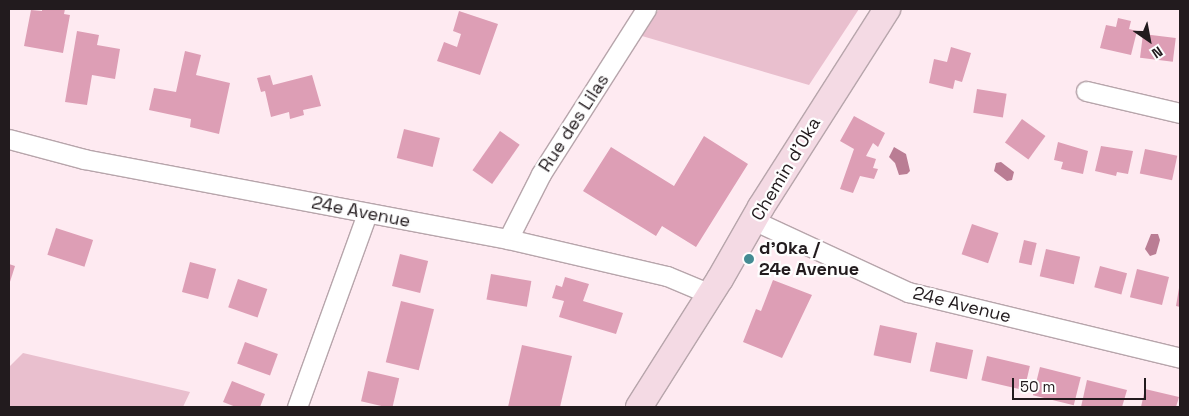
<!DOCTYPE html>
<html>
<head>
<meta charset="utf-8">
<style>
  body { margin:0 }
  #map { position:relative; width:1189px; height:416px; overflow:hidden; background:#feeaf1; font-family:"Space Grotesk",sans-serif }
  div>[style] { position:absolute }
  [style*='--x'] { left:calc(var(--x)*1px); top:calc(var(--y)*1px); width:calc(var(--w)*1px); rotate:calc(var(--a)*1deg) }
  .green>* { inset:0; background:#e9bfce }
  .water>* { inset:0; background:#ba7d94 }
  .building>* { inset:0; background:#dd9eb5; transform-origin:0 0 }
  .roads { filter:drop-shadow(1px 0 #b7a5ab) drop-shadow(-1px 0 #b7a5ab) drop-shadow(0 1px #b7a5ab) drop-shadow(0 -1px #b7a5ab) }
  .minor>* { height:19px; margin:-9.5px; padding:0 9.5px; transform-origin:9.5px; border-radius:9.5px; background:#fff }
  .secondary>* { height:26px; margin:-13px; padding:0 13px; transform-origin:13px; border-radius:13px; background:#f4dae4 }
  .dots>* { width:14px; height:14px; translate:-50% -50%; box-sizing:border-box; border:2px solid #fefefe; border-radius:50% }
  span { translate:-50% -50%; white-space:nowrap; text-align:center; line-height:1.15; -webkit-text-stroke:4.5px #fefefe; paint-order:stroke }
  .street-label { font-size:18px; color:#221b1e }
  .poi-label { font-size:18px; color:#221b1e; font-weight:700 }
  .left { translate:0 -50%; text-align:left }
  .frame { position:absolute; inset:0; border:10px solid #221b1e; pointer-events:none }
  .north { position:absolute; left:1124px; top:15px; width:50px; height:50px; -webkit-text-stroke:4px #fefefe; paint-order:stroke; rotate:147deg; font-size:14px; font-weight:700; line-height:20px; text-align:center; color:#221b1e }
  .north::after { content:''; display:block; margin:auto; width:18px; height:22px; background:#221b1e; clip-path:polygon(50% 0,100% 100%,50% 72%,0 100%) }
  .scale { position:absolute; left:1012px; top:378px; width:134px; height:22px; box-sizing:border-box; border:2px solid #221b1e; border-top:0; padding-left:6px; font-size:15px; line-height:18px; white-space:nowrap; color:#221b1e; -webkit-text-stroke:4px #fefefe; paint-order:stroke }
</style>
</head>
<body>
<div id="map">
  <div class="green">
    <i style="clip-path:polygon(659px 9px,859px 9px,809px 85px,642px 36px)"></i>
    <i style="clip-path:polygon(23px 353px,190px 392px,183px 407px,9px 407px,9px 367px)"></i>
  </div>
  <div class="water">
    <i style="clip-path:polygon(894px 147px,906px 154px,910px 171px,907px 174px,899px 175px,895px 163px,889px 157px)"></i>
    <i style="clip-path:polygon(1001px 162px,1014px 172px,1012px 180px,1007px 181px,994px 171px,996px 163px)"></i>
    <i style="clip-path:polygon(1151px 234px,1158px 234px,1160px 240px,1156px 254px,1150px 256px,1145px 249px)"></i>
  </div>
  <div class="building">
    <i style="clip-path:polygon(42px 9px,65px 9px,64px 14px,70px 15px,63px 53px,24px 46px,31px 10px,42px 11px)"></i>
    <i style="clip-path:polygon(459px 11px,498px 24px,480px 75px,437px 61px,444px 42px,457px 47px,461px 34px,453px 31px)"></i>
    <i style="clip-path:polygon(1118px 18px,1131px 21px,1129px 29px,1137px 31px,1131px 55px,1100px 48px,1106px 25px,1116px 27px)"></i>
    <i style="clip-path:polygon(77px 31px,99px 35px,97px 45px,120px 49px,115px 79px,92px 75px,87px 105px,65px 102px)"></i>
    <i style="left:1143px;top:34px;width:33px;height:24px;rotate:7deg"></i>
    <i style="clip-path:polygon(951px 47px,971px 53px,962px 82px,955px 80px,953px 89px,929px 83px,934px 59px,947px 62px)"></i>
    <i style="clip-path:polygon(185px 51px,201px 55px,196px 75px,230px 83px,219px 134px,190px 127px,191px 119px,149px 110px,154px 88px,176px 92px)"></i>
    <i style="clip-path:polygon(270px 75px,273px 85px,312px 75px,321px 106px,303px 110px,304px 115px,290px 119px,289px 112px,271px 117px,265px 91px,261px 92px,257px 78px)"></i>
    <i style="left:977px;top:89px;width:30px;height:24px;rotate:9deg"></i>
    <i style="clip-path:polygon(854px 116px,885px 133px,878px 147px,873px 143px,866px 156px,876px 159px,873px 168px,878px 169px,874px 179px,860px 176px,853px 193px,840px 189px,854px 149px,840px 141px)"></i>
    <i style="left:1022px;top:119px;width:29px;height:29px;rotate:36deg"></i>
    <i style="left:404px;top:129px;width:37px;height:30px;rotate:14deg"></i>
    <i style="left:500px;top:131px;width:24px;height:48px;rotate:35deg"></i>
    <i style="clip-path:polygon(704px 136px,748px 164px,696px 247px,662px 226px,656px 236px,583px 191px,611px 147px,674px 186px)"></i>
    <i style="clip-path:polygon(1058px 142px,1088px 151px,1083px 174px,1061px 169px,1063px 162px,1054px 160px)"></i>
    <i style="clip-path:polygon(1101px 146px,1133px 151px,1128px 174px,1117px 172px,1116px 176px,1095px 171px)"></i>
    <i style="left:1145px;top:149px;width:33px;height:25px;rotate:12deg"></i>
    <i style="left:972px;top:224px;width:28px;height:32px;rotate:19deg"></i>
    <i style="left:56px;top:228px;width:39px;height:28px;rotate:18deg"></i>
    <i style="left:1024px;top:240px;width:13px;height:23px;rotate:13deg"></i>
    <i style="left:1046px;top:249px;width:35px;height:28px;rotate:13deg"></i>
    <i style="left:400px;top:254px;width:29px;height:33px;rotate:14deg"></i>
    <i style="left:190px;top:262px;width:27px;height:31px;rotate:15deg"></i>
    <i style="clip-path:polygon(9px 264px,15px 266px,9px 285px)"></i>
    <i style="left:1100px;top:266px;width:28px;height:22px;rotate:15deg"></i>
    <i style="left:1137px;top:269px;width:33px;height:29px;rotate:14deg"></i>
    <i style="left:491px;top:274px;width:41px;height:26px;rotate:10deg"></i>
    <i style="clip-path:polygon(565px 277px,589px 284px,583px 301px,623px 313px,616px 334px,559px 317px,564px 301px,552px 298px,556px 285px,562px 287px)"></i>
    <i style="left:238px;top:279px;width:31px;height:30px;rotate:19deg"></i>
    <i style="clip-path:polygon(773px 280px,812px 295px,782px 358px,743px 342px,756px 309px,761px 311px)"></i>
    <i style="clip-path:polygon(1179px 288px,1180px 288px,1180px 307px,1176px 306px)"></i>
    <i style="left:401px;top:301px;width:34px;height:63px;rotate:14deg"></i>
    <i style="left:880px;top:325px;width:38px;height:31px;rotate:12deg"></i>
    <i style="left:245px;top:342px;width:35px;height:23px;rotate:20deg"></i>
    <i style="left:936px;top:342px;width:38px;height:30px;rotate:12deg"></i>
    <i style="clip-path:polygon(522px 345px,572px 356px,560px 407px,508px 407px)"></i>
    <i style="left:987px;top:356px;width:44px;height:25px;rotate:13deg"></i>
    <i style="left:1040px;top:367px;width:42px;height:29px;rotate:14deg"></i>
    <i style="left:368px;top:371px;width:32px;height:31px;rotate:13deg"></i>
    <i style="clip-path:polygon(1087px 380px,1127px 390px,1122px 407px,1081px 407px)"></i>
    <i style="clip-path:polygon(232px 381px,265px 394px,260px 407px,236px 407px,223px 402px)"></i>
    <i style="clip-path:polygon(1145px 389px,1179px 397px,1176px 407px,1141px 407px)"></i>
  </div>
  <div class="roads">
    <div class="minor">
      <i style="--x:1086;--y:91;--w:97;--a:13.2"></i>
      <i style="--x:9;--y:139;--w:78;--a:14.9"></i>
      <i style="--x:84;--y:159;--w:431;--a:10.7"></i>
      <i style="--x:508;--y:239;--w:163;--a:13.1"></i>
      <i style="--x:667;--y:276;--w:47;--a:22.7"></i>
      <i style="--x:755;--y:221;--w:169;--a:24.9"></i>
      <i style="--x:908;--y:292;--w:280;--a:13.6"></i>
      <i style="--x:508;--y:239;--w:73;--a:-63.1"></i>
      <i style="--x:541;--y:174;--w:196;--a:-57.5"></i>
      <i style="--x:297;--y:407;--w:205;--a:-70.1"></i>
    </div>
    <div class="secondary">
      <i style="--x:639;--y:407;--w:151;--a:-57.7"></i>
      <i style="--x:720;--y:279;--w:83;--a:-60.3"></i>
      <i style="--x:761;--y:207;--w:235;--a:-57.5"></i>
    </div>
  </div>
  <div class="dots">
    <i style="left:749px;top:259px;background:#448b93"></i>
  </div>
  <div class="street-label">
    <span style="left:574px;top:123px;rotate:-57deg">Rue des Lilas</span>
    <span style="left:786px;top:169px;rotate:-59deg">Chemin d'Oka</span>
    <span style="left:361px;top:212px;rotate:11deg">24e Avenue</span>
    <span style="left:962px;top:305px;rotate:14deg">24e Avenue</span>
  </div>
  <div class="poi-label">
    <span class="left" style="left:759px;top:259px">d'Oka /<br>24e Avenue</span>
  </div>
  <div class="frame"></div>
  <div class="north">N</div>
  <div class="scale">50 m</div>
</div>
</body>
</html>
